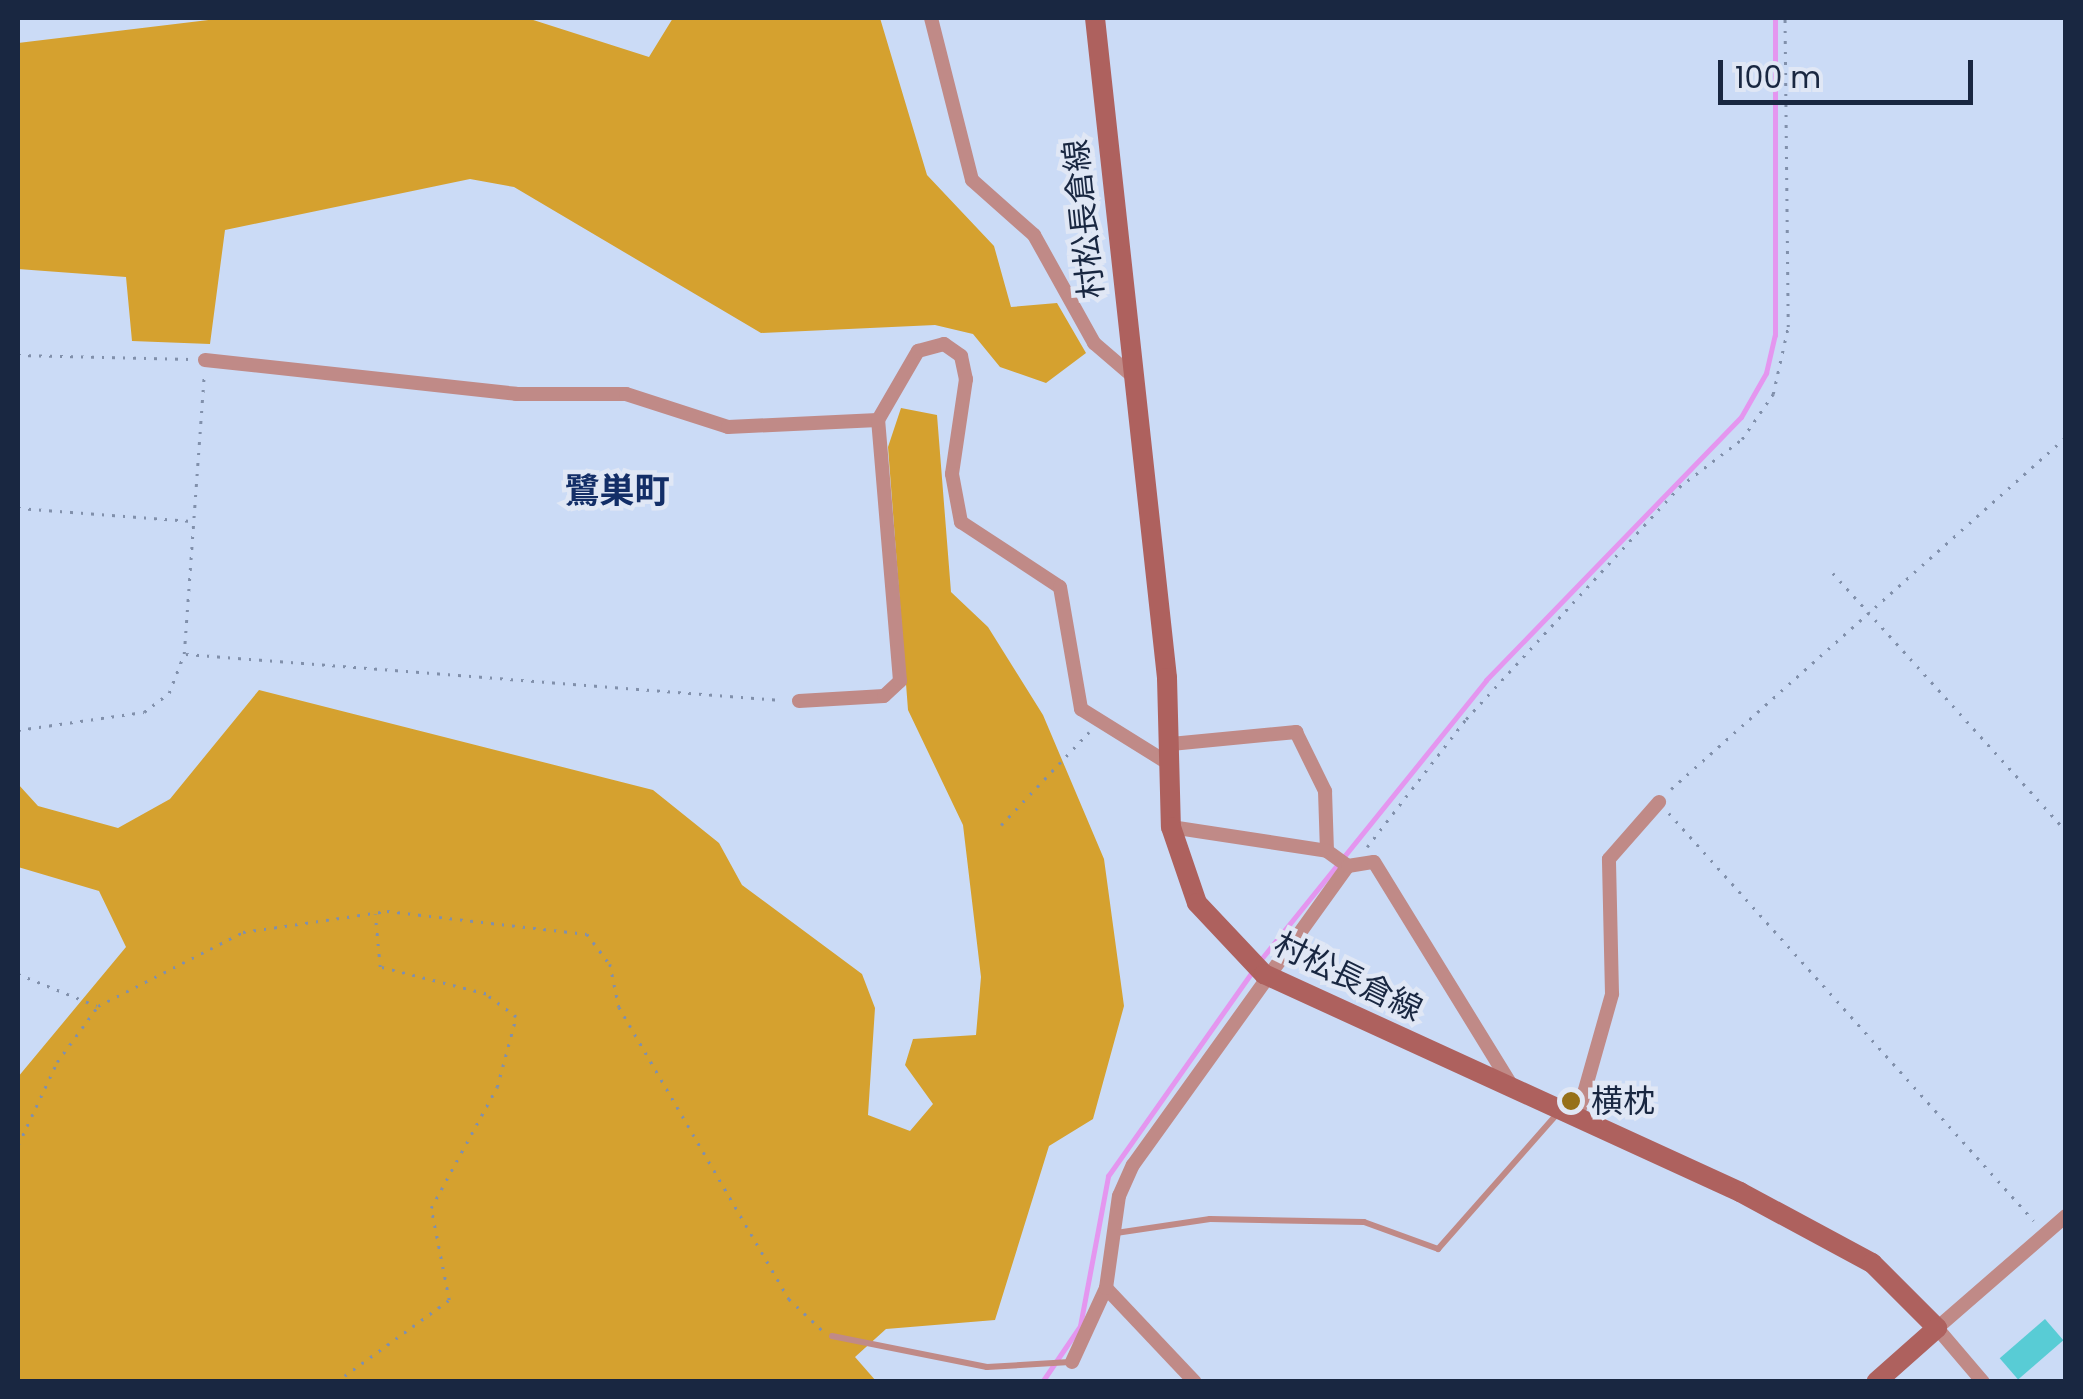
<!DOCTYPE html>
<html>
<head>
<meta charset="utf-8">
<style>
  body { margin:0 }
  #map { position:relative; width:2083px; height:1399px; overflow:hidden; background:#cbdbf6; font-family:Poppins,"Noto Sans JP",sans-serif }
  div>[style] { position:absolute }
  [style*='--x'] { left:calc(var(--x)*1px); top:calc(var(--y)*1px); width:calc(var(--w)*1px); rotate:calc(var(--a)*1deg) }
  .green>* { inset:0; background:#d5a12f }
  .stream>* { height:5px; margin:-2.5px; padding:0 2.5px; transform-origin:2.5px; border-radius:2.5px; background:#e496ef }
  .building>* { inset:0; background:#58ccd5; transform-origin:0 0 }
  .path>* { height:2.5px; margin-top:-1.25px; transform-origin:0; background:repeating-linear-gradient(90deg,#8190ab 0 2.5px,transparent 0 10.5px) }
  .lane>* { height:6px; margin:-3px; padding:0 3px; transform-origin:3px; border-radius:3px; background:#c08a87 }
  .street>* { height:14px; margin:-7px; padding:0 7px; transform-origin:7px; border-radius:7px; background:#c08a87 }
  .secondary>* { height:20px; margin:-10px; padding:0 10px; transform-origin:10px; border-radius:10px; background:#ae615e }
  .dots>* { width:28px; height:28px; translate:-50% -50%; box-sizing:border-box; border:5px solid #e0e7f5; border-radius:50% }
  span { translate:-50% -50%; white-space:nowrap; text-align:center; line-height:1.15; -webkit-text-stroke:9px #e0e7f5; paint-order:stroke }
  .street-label { font-size:32px; color:#192741 }
  .poi-label { font-size:32px; color:#192741 }
  .left { translate:0 -50%; text-align:left }
  .neighbourhood-label { font-size:35px; color:#132e67; font-weight:700 }
  .frame { position:absolute; inset:0; border:20px solid #192741; pointer-events:none }
  .scale { position:absolute; left:1718px; top:60px; width:255px; height:45px; box-sizing:border-box; border:5px solid #192741; border-top:0; padding-left:12px; font-size:30px; line-height:35px; white-space:nowrap; color:#192741; -webkit-text-stroke:8px #e0e7f5; paint-order:stroke }
</style>
</head>
<body>
<div id="map">
  <div class="green">
    <i style="clip-path:polygon(225px 18px,527px 18px,649px 57px,673px 18px,880px 18px,927px 175px,994px 246px,1011px 307px,1057px 303px,1086px 353px,1046px 383px,1000px 367px,973px 334px,935px 325px,761px 333px,514px 187px,470px 179px,225px 230px,210px 344px,132px 341px,126px 277px,18px 269px,18px 43px)"></i>
    <i style="clip-path:polygon(901px 408px,937px 415px,951px 592px,988px 627px,1043px 715px,1104px 859px,1124px 1006px,1093px 1119px,1049px 1146px,995px 1320px,886px 1329px,855px 1357px,876px 1381px,18px 1381px,18px 1077px,126px 947px,99px 891px,18px 867px,18px 784px,38px 806px,118px 828px,170px 799px,259px 690px,653px 790px,719px 843px,742px 885px,862px 974px,875px 1008px,868px 1115px,910px 1131px,933px 1104px,905px 1065px,913px 1039px,976px 1035px,981px 977px,963px 825px,908px 710px,888px 447px)"></i>
  </div>
  <div class="stream">
    <i style="--x:1258;--y:963;--w:363;--a:-51.1"></i>
    <i style="--x:1486;--y:680;--w:366;--a:-45.9"></i>
    <i style="--x:1741;--y:417;--w:51;--a:-60.4"></i>
    <i style="--x:1766;--y:373;--w:39;--a:-77"></i>
    <i style="--x:1775;--y:335;--w:317;--a:-90"></i>
    <i style="--x:1042;--y:1382;--w:68;--a:-55.8"></i>
    <i style="--x:1080;--y:1326;--w:153;--a:-79.4"></i>
    <i style="--x:1108;--y:1176;--w:250;--a:-54.8"></i>
  </div>
  <div class="building">
    <i style="left:2045px;top:1319px;width:28px;height:60px;rotate:49deg"></i>
  </div>
  <div class="path">
    <i style="--x:18;--y:355;--w:173;--a:1.3"></i>
    <i style="--x:18;--y:508;--w:174;--a:4.3"></i>
    <i style="--x:1833;--y:573;--w:348;--a:47.9"></i>
    <i style="--x:186;--y:654;--w:597;--a:4.42"></i>
    <i style="--x:18;--y:730;--w:127;--a:-8.1"></i>
    <i style="--x:144;--y:712;--w:31;--a:-37"></i>
    <i style="--x:169;--y:693;--w:42;--a:-69"></i>
    <i style="--x:184;--y:654;--w:281;--a:-85.9"></i>
    <i style="--x:1671;--y:789;--w:529;--a:-41.71"></i>
    <i style="--x:1669;--y:813;--w:547;--a:48.18"></i>
    <i style="--x:1001;--y:825;--w:128;--a:-46.6"></i>
    <i style="--x:1367;--y:847;--w:162;--a:-52.3"></i>
    <i style="--x:1466;--y:719;--w:315;--a:-47.4"></i>
    <i style="--x:1679;--y:487;--w:79;--a:-37.3"></i>
    <i style="--x:1742;--y:439;--w:55;--a:-55.4"></i>
    <i style="--x:1773;--y:394;--w:69;--a:-77.4"></i>
    <i style="--x:1788;--y:327;--w:309;--a:-90.6"></i>
    <i style="--x:18;--y:974;--w:85;--a:22.1"></i>
    <i style="--x:18;--y:1145;--w:92;--a:-64.8"></i>
    <i style="--x:57;--y:1062;--w:69;--a:-53.8"></i>
    <i style="--x:98;--y:1006;--w:163;--a:-27"></i>
    <i style="--x:243;--y:932;--w:146;--a:-8.3"></i>
    <i style="--x:387;--y:911;--w:201;--a:6.6"></i>
    <i style="--x:587;--y:934;--w:38;--a:53"></i>
    <i style="--x:610;--y:964;--w:44;--a:78.2"></i>
    <i style="--x:619;--y:1007;--w:338;--a:59.8"></i>
    <i style="--x:789;--y:1299;--w:45;--a:43.2"></i>
    <i style="--x:336;--y:1382;--w:140;--a:-36"></i>
    <i style="--x:449;--y:1300;--w:94;--a:-101.1"></i>
    <i style="--x:431;--y:1208;--w:138;--a:-61.4"></i>
    <i style="--x:497;--y:1087;--w:73;--a:-74.8"></i>
    <i style="--x:516;--y:1017;--w:38;--a:-143"></i>
    <i style="--x:486;--y:994;--w:109;--a:-165.7"></i>
    <i style="--x:380;--y:967;--w:53;--a:-95.4"></i>
  </div>
  <div class="lane">
    <i style="--x:1116;--y:1233;--w:95;--a:-8.5"></i>
    <i style="--x:1210;--y:1219;--w:154;--a:1.1"></i>
    <i style="--x:1364;--y:1222;--w:79;--a:20"></i>
    <i style="--x:1438;--y:1249;--w:179;--a:-48.6"></i>
    <i style="--x:832;--y:1336;--w:158;--a:11.3"></i>
    <i style="--x:987;--y:1367;--w:83;--a:-3.4"></i>
  </div>
  <div class="street">
    <i style="--x:931;--y:18;--w:167;--a:75.8"></i>
    <i style="--x:972;--y:180;--w:83;--a:41.6"></i>
    <i style="--x:1034;--y:235;--w:124;--a:60.9"></i>
    <i style="--x:1094;--y:343;--w:48;--a:40.7"></i>
    <i style="--x:205;--y:360;--w:313;--a:6.2"></i>
    <i style="--x:516;--y:394;--w:110;--a:0"></i>
    <i style="--x:626;--y:394;--w:107;--a:17.9"></i>
    <i style="--x:728;--y:427;--w:150;--a:-2.7"></i>
    <i style="--x:799;--y:701;--w:85;--a:-3.4"></i>
    <i style="--x:884;--y:696;--w:22;--a:-43"></i>
    <i style="--x:900;--y:681;--w:262;--a:-94.8"></i>
    <i style="--x:878;--y:420;--w:80;--a:-59.9"></i>
    <i style="--x:918;--y:351;--w:27;--a:-15"></i>
    <i style="--x:944;--y:344;--w:21;--a:35"></i>
    <i style="--x:961;--y:356;--w:24;--a:78"></i>
    <i style="--x:966;--y:379;--w:96;--a:98.4"></i>
    <i style="--x:952;--y:474;--w:49;--a:79.4"></i>
    <i style="--x:961;--y:522;--w:118;--a:33.3"></i>
    <i style="--x:1060;--y:587;--w:124;--a:80.2"></i>
    <i style="--x:1081;--y:709;--w:106;--a:31.9"></i>
    <i style="--x:1171;--y:744;--w:126;--a:-5.5"></i>
    <i style="--x:1296;--y:732;--w:66;--a:63.8"></i>
    <i style="--x:1325;--y:791;--w:60;--a:88.1"></i>
    <i style="--x:1171;--y:827;--w:158;--a:8.7"></i>
    <i style="--x:1327;--y:851;--w:26;--a:36"></i>
    <i style="--x:1577;--y:1118;--w:129;--a:-74.2"></i>
    <i style="--x:1612;--y:994;--w:135;--a:-91.3"></i>
    <i style="--x:1609;--y:859;--w:76;--a:-48.7"></i>
    <i style="--x:1106;--y:1288;--w:129;--a:46.6"></i>
    <i style="--x:1072;--y:1362;--w:81;--a:-65.3"></i>
    <i style="--x:1106;--y:1288;--w:93;--a:-82"></i>
    <i style="--x:1119;--y:1196;--w:34;--a:-66"></i>
    <i style="--x:1133;--y:1165;--w:368;--a:-54.3"></i>
    <i style="--x:1348;--y:866;--w:26;--a:-9"></i>
    <i style="--x:1374;--y:862;--w:265;--a:58.4"></i>
    <i style="--x:1983;--y:1382;--w:71;--a:-130.4"></i>
    <i style="--x:1937;--y:1328;--w:171;--a:-41"></i>
  </div>
  <div class="secondary">
    <i style="--x:1095;--y:18;--w:664;--a:83.77"></i>
    <i style="--x:1167;--y:678;--w:149;--a:88.5"></i>
    <i style="--x:1171;--y:827;--w:80;--a:71.1"></i>
    <i style="--x:1197;--y:903;--w:98;--a:46.7"></i>
    <i style="--x:1264;--y:974;--w:524;--a:24.61"></i>
    <i style="--x:1740;--y:1192;--w:150;--a:28.3"></i>
    <i style="--x:1872;--y:1263;--w:92;--a:45"></i>
    <i style="--x:1937;--y:1328;--w:81;--a:138.5"></i>
  </div>
  <div class="dots">
    <i style="left:1571px;top:1101px;background:#967019"></i>
  </div>
  <div class="street-label">
    <span style="left:1084px;top:219px;rotate:-96deg">村松長倉線</span>
    <span style="left:1348px;top:977px;rotate:26deg">村松長倉線</span>
  </div>
  <div class="poi-label">
    <span class="left" style="left:1591px;top:1101px">横枕</span>
  </div>
  <div class="neighbourhood-label">
    <span style="left:617px;top:491px">鷺巣町</span>
  </div>
  <div class="frame"></div>
  <div class="scale">100 m</div>
</div>
</body>
</html>
